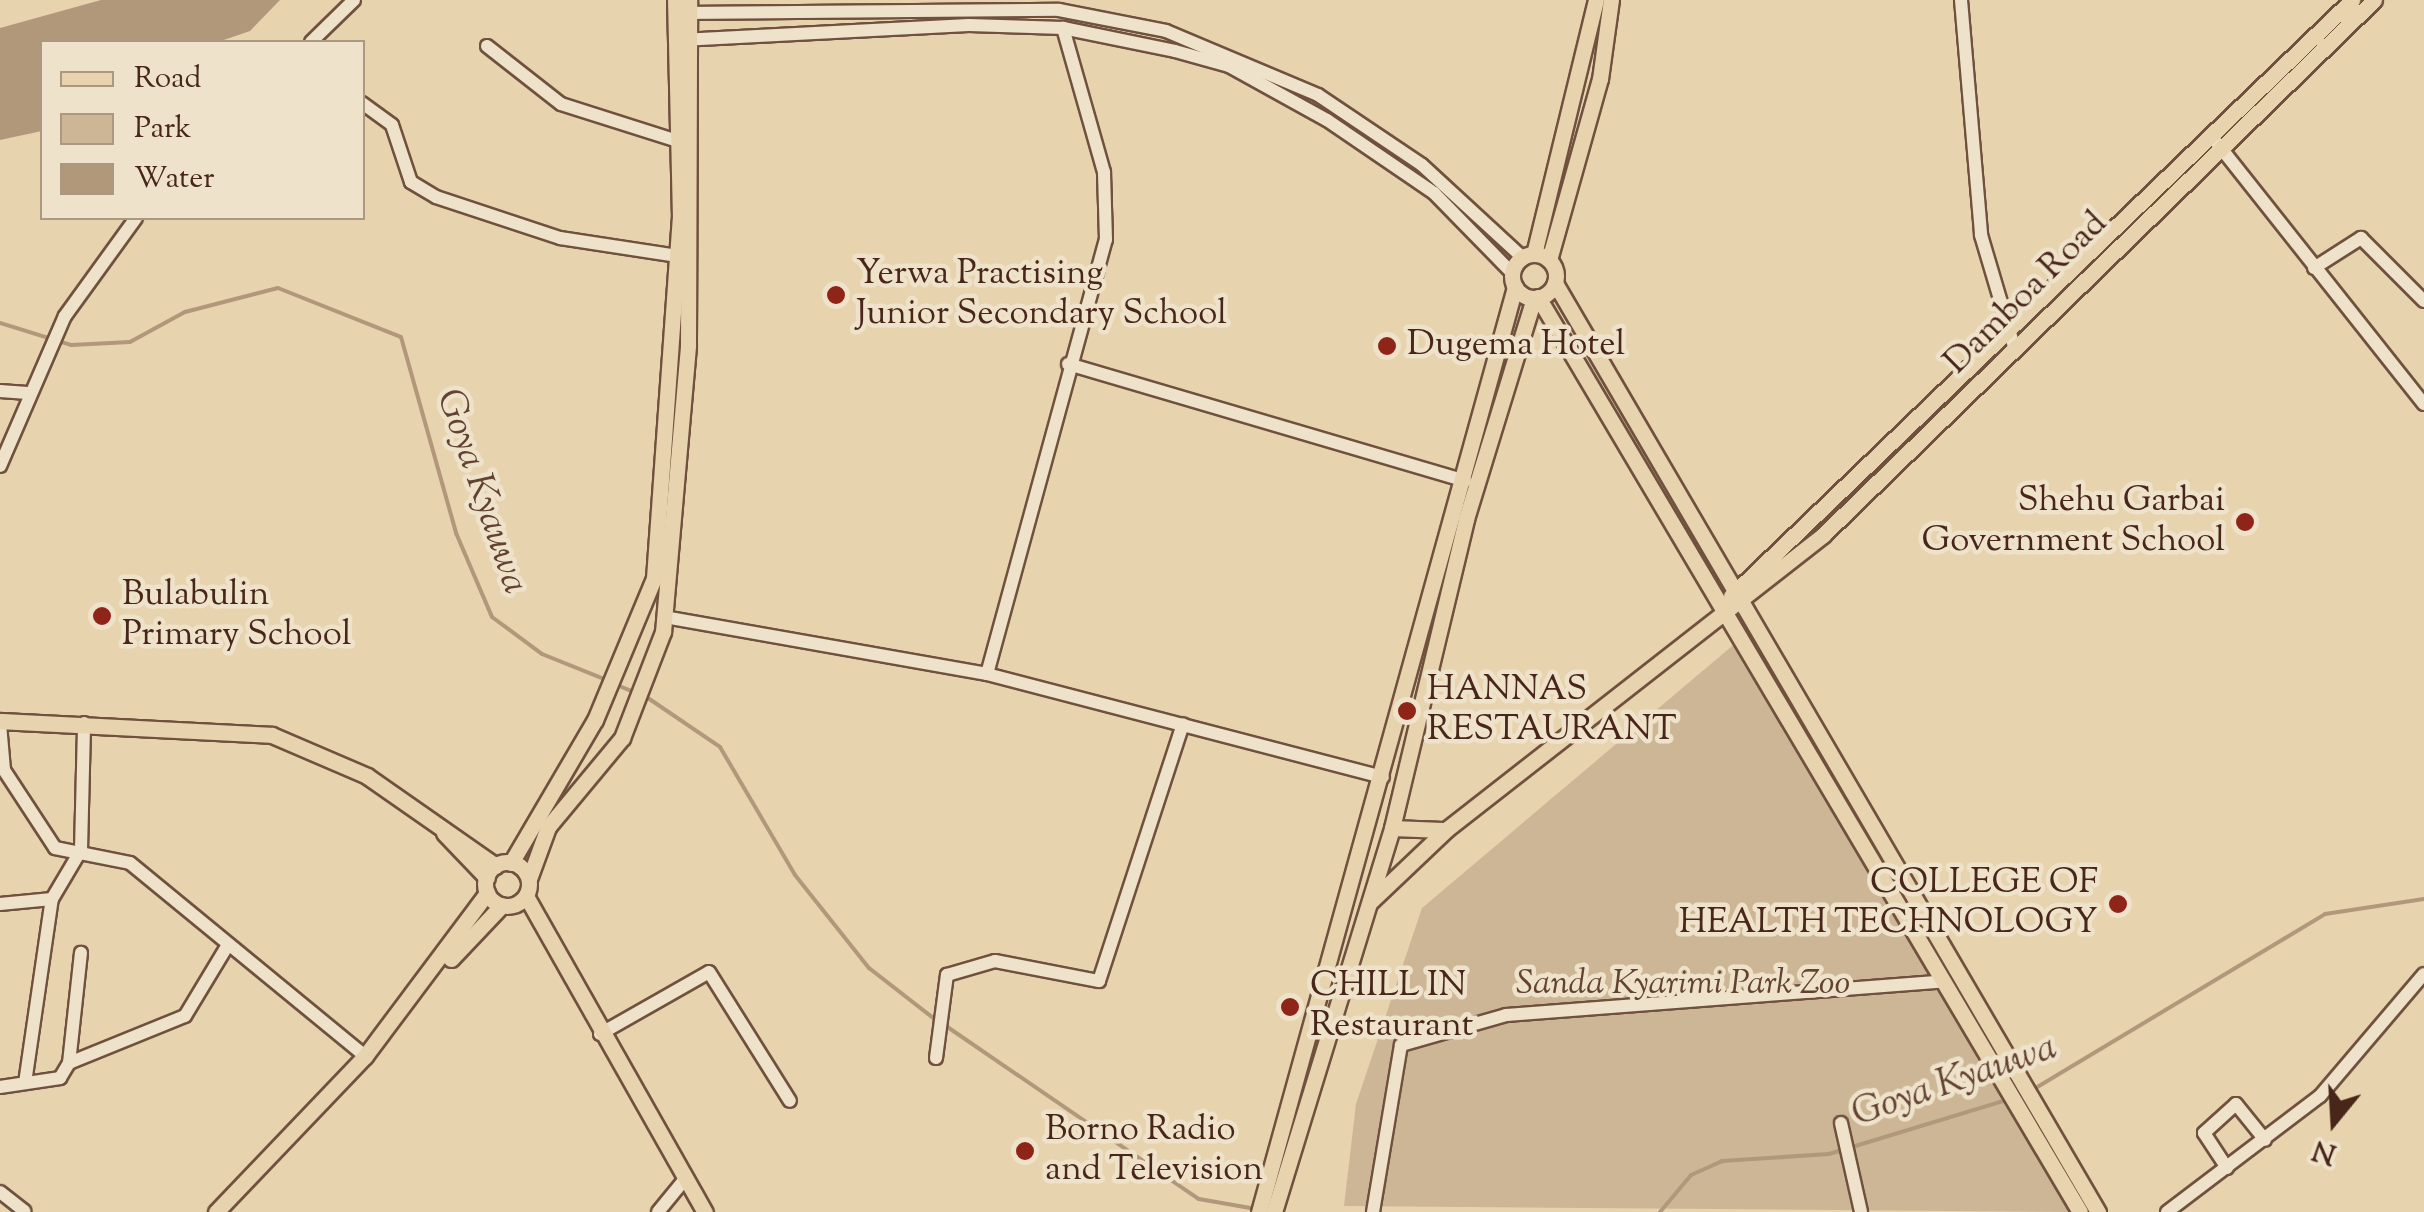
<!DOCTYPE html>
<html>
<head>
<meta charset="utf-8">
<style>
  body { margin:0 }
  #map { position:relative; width:2424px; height:1212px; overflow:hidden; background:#e7d3ae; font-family:"Sorts Mill Goudy",serif }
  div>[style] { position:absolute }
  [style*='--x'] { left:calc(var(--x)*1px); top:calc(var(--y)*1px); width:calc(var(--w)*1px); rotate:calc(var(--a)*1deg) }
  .green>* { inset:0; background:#ccb695 }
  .water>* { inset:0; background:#b1987b }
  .stream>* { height:4px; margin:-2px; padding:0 2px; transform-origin:2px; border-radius:2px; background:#b1987b }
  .roads { filter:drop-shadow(2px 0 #70513e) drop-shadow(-2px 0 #70513e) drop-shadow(0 2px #70513e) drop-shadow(0 -2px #70513e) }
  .minor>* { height:12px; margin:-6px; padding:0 6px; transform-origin:6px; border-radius:6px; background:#efe2ca }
  .major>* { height:15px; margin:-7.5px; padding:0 7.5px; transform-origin:7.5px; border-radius:7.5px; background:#e7d3ae }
  .major>.ring { margin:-7.5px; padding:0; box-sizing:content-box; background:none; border:15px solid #e7d3ae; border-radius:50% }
  .dots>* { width:28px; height:28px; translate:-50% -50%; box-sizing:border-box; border:5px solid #efe2ca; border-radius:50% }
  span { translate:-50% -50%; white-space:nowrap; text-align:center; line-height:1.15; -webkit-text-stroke:9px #efe2ca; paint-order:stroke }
  .poi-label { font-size:35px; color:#482619 }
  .left { translate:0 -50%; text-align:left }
  .right { translate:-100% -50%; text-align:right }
  .street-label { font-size:35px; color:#482619 }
  .park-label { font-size:35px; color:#624332; font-style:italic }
  .water-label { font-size:38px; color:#624232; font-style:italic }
  .legend { position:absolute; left:40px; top:40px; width:325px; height:180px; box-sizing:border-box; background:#efe2ca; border:2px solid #ac9783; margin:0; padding:12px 18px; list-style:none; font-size:30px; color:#482619 }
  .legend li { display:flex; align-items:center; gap:20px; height:50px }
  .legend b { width:50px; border:2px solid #ac9783 }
  .north { position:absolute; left:2284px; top:1072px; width:100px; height:100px; -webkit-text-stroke:8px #efe2ca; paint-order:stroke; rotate:198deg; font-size:28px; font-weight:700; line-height:40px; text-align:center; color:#482619 }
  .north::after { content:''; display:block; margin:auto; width:35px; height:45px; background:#482619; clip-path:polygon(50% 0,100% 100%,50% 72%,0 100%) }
</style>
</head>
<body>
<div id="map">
  <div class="green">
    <i style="clip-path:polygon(1744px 636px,2076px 1212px,1344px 1206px,1356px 1104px,1422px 908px)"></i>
  </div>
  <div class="water">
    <i style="clip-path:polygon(101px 0,280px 0,250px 31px,218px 42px,42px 42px,42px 131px,0 140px,0 28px)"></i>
  </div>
  <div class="stream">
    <i style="--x:0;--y:323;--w:74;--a:17.2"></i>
    <i style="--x:71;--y:345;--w:59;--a:-2.9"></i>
    <i style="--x:130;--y:342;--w:63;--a:-28.6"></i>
    <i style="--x:185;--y:312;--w:96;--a:-14.5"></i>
    <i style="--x:278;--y:288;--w:132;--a:21.7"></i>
    <i style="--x:401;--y:337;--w:204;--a:74.3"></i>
    <i style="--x:456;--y:533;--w:91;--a:66.8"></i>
    <i style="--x:492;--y:617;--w:62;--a:36.5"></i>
    <i style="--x:542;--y:654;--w:72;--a:21.9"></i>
    <i style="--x:617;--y:685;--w:21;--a:23"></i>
    <i style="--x:645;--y:696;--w:91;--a:34.2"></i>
    <i style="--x:720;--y:747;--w:148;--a:59.6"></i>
    <i style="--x:795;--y:875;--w:119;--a:51.5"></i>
    <i style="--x:869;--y:968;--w:86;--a:37.9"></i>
    <i style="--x:946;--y:1026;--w:306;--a:34.4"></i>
    <i style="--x:1199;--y:1199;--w:58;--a:10"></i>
    <i style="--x:2034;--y:1089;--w:340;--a:-31"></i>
    <i style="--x:2325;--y:914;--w:100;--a:-8.6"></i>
    <i style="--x:1660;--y:1212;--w:48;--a:-50"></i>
    <i style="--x:1691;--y:1175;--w:34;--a:-24"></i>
    <i style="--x:1722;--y:1161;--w:107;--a:-3.7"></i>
    <i style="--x:1829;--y:1154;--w:186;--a:-16.9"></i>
  </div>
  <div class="roads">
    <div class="minor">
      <i style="--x:1961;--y:0;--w:236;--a:85.1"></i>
      <i style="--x:1981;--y:235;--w:120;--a:73.5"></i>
      <i style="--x:682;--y:13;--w:377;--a:-0.5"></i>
      <i style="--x:1059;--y:10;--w:109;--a:11.1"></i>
      <i style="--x:1166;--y:31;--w:165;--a:22.8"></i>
      <i style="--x:1318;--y:95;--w:125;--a:33.9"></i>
      <i style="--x:1422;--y:165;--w:136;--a:42.6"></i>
      <i style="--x:681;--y:40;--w:288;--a:-3"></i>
      <i style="--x:969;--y:25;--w:94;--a:1.8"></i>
      <i style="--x:1063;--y:28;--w:114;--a:11.6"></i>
      <i style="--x:1175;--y:51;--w:56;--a:15.5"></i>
      <i style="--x:1229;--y:66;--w:112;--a:28.9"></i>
      <i style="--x:1327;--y:120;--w:130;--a:34.3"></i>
      <i style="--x:1434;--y:193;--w:112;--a:45.7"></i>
      <i style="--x:311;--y:42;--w:60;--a:-44.3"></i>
      <i style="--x:487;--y:46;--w:94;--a:38.1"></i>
      <i style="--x:561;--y:104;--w:126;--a:17.6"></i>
      <i style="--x:362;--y:103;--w:37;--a:36"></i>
      <i style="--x:392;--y:125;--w:60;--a:71.6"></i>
      <i style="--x:411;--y:182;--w:29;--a:31"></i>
      <i style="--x:436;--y:197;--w:131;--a:18.3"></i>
      <i style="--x:560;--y:238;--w:119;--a:8.7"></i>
      <i style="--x:2217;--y:143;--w:333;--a:51.6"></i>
      <i style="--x:2314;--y:268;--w:56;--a:-32.6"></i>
      <i style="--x:2361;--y:238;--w:89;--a:45"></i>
      <i style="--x:1068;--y:364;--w:414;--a:16.4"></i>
      <i style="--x:0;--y:391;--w:31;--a:4"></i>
      <i style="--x:0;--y:466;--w:163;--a:-66.6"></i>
      <i style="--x:65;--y:316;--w:121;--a:-54.1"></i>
      <i style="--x:664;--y:617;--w:328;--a:10"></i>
      <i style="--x:987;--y:674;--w:409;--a:14.6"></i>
      <i style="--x:987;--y:674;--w:450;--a:-74.7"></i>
      <i style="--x:1106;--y:240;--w:68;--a:-91.7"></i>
      <i style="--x:1104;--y:172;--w:150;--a:-105.9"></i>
      <i style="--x:0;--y:724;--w:46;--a:85"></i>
      <i style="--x:4;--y:770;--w:93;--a:56.8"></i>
      <i style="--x:55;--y:848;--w:76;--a:11.3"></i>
      <i style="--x:130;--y:863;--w:304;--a:39.4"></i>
      <i style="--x:0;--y:904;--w:52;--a:-5.5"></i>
      <i style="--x:52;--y:899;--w:57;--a:-59.4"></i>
      <i style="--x:81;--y:850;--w:127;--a:-88.6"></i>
      <i style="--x:600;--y:1034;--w:125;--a:-29.6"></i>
      <i style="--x:709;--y:972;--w:152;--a:57.9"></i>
      <i style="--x:936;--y:1058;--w:84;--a:-82.5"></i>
      <i style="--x:947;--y:975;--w:50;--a:-16.3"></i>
      <i style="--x:995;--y:961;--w:106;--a:10.9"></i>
      <i style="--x:1099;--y:981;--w:270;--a:-71.9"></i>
      <i style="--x:69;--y:1063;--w:125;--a:-22.1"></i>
      <i style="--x:185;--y:1016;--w:79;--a:-58.9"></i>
      <i style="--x:25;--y:1083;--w:186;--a:-81.7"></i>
      <i style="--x:0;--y:1087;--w:61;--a:-8.5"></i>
      <i style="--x:60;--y:1078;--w:17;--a:-59"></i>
      <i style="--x:69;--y:1063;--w:111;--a:-83.8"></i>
      <i style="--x:1841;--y:1123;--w:91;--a:77.3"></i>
      <i style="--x:2227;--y:1168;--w:42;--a:-123.3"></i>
      <i style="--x:2204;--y:1133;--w:43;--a:-42.2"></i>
      <i style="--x:2236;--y:1104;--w:46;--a:51.1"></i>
      <i style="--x:0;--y:1192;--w:31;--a:38"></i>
      <i style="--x:658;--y:1212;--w:43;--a:-50.7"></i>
      <i style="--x:1373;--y:1212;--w:169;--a:-80.5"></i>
      <i style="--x:1401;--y:1045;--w:109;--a:-15.9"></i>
      <i style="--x:1506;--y:1015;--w:438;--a:-4.4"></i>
      <i style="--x:2167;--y:1212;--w:192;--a:-37.2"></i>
      <i style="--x:2320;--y:1096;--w:160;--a:-49.6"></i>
    </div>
    <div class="major">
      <i style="--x:1534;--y:254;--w:261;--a:-76.3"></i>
      <i class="ring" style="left:1512px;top:254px;width:29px;height:29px"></i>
      <i style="--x:1549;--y:260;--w:188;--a:-74.3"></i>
      <i style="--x:1600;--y:79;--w:80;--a:-82.1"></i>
      <i style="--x:1555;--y:283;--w:1076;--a:59.69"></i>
      <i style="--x:1538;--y:297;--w:1063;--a:59.36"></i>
      <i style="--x:1731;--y:596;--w:861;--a:-43.82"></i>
      <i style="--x:0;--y:721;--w:272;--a:2.9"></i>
      <i style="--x:272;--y:735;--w:103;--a:23.3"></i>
      <i style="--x:367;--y:776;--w:157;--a:34.9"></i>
      <i style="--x:1392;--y:828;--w:51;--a:2.2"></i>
      <i style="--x:444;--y:833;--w:62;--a:46.3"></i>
      <i class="ring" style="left:485px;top:862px;width:29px;height:29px"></i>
      <i style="--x:511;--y:863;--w:166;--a:-59.6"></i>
      <i style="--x:595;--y:720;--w:154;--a:-67.4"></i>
      <i style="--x:654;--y:578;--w:361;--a:-85.9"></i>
      <i style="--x:680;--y:218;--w:218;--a:-91.3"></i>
      <i style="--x:529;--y:879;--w:55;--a:-69.9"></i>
      <i style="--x:548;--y:827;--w:116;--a:-50.3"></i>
      <i style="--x:622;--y:738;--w:114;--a:-68.9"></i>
      <i style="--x:663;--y:632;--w:288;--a:-85"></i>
      <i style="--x:688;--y:345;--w:345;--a:-89.8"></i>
      <i style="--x:526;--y:896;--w:363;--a:60.5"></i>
      <i style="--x:1370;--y:902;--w:106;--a:-43.5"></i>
      <i style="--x:1447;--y:829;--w:477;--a:-38"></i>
      <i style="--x:1823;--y:535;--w:768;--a:-44.16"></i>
      <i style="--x:451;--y:959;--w:74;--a:-46.6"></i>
      <i style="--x:216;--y:1212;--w:216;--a:-46.3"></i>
      <i style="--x:365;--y:1056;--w:204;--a:-53.2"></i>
      <i style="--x:1259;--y:1212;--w:960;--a:-74.53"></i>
      <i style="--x:1274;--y:1212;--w:402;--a:-72.9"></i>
      <i style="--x:1392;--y:828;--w:318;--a:-76.5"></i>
      <i style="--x:1466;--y:519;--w:231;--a:-72.9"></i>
    </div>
  </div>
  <div class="dots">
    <i style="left:836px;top:295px;background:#8f2418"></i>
    <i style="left:1387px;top:346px;background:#8f2418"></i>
    <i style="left:2245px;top:522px;background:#8f2418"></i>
    <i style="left:102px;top:616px;background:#8f2418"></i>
    <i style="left:1407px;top:711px;background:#8f2418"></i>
    <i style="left:2118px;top:904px;background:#8f2418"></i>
    <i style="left:1290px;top:1007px;background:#8f2418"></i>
    <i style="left:1025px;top:1151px;background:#8f2418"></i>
  </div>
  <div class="poi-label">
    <span class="left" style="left:856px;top:295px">Yerwa Practising<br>Junior Secondary School</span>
    <span class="left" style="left:1407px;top:346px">Dugema Hotel</span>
    <span class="right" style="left:2225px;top:522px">Shehu Garbai<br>Government School</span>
    <span class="left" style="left:122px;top:616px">Bulabulin<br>Primary School</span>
    <span class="left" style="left:1427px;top:711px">HANNAS<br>RESTAURANT</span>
    <span class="right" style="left:2098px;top:904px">COLLEGE OF<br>HEALTH TECHNOLOGY</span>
    <span class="left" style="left:1310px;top:1007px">CHILL IN<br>Restaurant</span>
    <span class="left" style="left:1045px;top:1151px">Borno Radio<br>and Television</span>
  </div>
  <div class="street-label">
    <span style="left:2027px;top:294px;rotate:-45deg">Damboa Road</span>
  </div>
  <div class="park-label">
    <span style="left:1683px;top:985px">Sanda Kyarimi Park Zoo</span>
  </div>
  <div class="water-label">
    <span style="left:480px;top:492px;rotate:71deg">Goya Kyauwa</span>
    <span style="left:1955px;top:1083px;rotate:-19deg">Goya Kyauwa</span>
  </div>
  <ul class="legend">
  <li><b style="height:12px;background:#e7d3ae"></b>Road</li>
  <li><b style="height:28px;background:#ccb695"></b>Park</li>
  <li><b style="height:28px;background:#b1987b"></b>Water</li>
  </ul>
  <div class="north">N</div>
</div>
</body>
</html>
